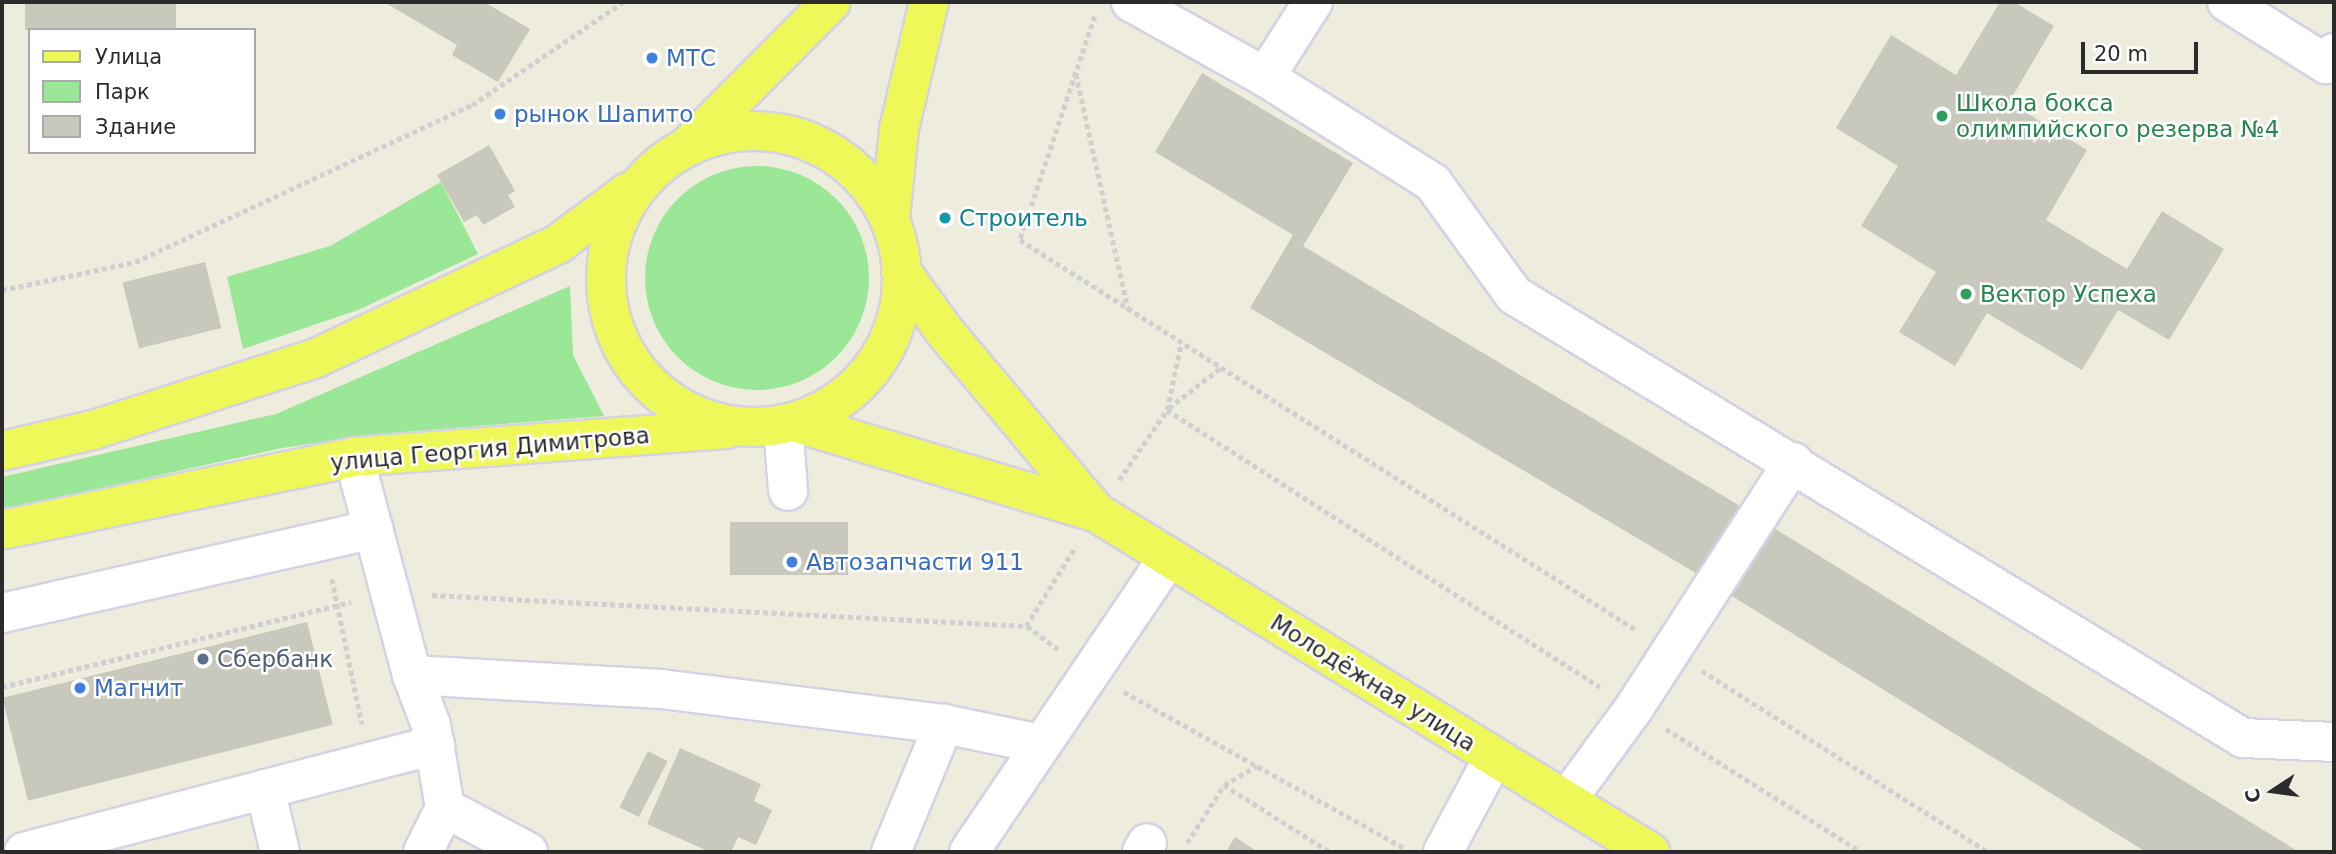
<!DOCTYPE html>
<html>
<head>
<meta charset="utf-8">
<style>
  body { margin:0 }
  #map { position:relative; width:2336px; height:854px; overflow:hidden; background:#eeecdd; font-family:"DejaVu Sans",sans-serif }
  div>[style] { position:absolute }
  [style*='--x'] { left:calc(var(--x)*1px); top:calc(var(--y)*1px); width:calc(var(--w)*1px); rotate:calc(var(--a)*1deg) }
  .green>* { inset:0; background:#9ae797 }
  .round { border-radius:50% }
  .building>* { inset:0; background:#c9c8bc; transform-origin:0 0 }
  .path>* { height:4.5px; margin-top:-2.25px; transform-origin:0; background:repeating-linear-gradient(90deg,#d0d0d0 0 5px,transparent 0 8.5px) }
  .roads { filter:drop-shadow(2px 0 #d4d2e5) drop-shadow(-2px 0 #d4d2e5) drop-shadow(0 2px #d4d2e5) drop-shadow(0 -2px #d4d2e5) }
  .minor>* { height:38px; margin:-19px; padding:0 19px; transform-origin:19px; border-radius:19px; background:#fff }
  .major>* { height:38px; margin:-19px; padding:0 19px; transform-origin:19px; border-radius:19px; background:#eef858 }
  .major>.ring { margin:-19px; padding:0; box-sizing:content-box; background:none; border:38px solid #eef858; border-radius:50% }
  .dots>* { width:19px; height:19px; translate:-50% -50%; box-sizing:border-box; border:4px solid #fff; border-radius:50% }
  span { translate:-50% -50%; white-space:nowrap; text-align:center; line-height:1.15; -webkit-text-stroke:5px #fff; paint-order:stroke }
  .shop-label { font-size:23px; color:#366cbe }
  .left { translate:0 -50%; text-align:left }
  .leisure-label { font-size:23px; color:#27864d }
  .culture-label { font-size:23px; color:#0d838f }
  .street-label { font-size:23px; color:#2b2b2b }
  .service-label { font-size:23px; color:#4e5e75 }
  .frame { position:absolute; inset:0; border:4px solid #2b2b2b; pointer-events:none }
  .legend { position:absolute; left:28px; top:28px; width:228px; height:126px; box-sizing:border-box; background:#fff; border:2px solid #aaa; margin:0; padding:9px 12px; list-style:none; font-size:21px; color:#2b2b2b }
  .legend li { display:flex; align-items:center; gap:14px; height:35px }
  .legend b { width:35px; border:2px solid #aaa }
  .north { position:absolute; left:2238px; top:756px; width:70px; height:70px; -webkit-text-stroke:5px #fff; paint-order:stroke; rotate:257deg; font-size:19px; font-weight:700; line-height:28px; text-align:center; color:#2b2b2b }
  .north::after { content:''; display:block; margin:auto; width:24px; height:32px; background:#2b2b2b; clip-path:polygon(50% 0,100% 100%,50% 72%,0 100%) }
  .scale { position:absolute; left:2081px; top:42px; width:117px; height:32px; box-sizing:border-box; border:4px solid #2b2b2b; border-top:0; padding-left:9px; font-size:21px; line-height:24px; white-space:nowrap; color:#2b2b2b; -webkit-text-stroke:5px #fff; paint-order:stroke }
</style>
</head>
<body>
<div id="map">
  <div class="green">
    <i class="round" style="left:645px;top:166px;width:224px;height:224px"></i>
    <i style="clip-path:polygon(441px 182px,478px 254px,358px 310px,243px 349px,227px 277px,330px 246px)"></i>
    <i style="clip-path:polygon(570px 286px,573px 355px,604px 416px,377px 434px,282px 448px,2px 510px,2px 477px,276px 414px)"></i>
  </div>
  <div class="building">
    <i style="left:25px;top:2px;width:151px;height:28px"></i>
    <i style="clip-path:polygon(384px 2px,484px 2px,530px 29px,498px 82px,452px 55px,457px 45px)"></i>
    <i style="clip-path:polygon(2000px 2px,2014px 2px,2054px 26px,2009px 102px,2087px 150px,2046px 220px,2127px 269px,2162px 211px,2224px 249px,2169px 340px,2118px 310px,2082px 370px,1987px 313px,1955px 366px,1899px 332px,1936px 272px,1861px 226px,1898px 166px,1836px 128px,1891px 35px,1956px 75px)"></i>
    <i style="clip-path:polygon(1202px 73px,1353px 163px,1303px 246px,1752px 513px,1711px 582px,1250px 308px,1293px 235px,1155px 152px)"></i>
    <i style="clip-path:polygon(489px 145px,515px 191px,508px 195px,515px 207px,483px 225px,477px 215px,464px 222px,437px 175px)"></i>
    <i style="left:205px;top:262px;width:68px;height:85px;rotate:76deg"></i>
    <i style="left:848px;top:522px;width:53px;height:118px;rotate:90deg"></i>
    <i style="clip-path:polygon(1769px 525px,2299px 852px,2146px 852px,1727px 593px)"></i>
    <i style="left:307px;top:622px;width:106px;height:314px;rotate:76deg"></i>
    <i style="clip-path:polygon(680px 748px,761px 784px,754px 801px,772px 810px,756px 845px,738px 837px,731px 852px,710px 852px,647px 824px)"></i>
    <i style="left:648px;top:751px;width:22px;height:63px;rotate:27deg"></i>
    <i style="clip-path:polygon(1235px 837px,1258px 852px,1226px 852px)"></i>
  </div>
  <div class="path">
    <i style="--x:1095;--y:16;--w:236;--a:108.5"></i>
    <i style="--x:1020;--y:240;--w:731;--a:32.32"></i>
    <i style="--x:1076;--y:74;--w:240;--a:77.5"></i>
    <i style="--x:2;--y:290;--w:136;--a:-11.9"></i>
    <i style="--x:135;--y:262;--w:372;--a:-25"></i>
    <i style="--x:472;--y:105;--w:183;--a:-34.3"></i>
    <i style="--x:1220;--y:369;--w:67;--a:142.3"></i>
    <i style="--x:1167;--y:410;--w:514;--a:32.61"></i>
    <i style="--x:1119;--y:480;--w:85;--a:-55.6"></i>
    <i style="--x:1167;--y:410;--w:68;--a:-78.2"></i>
    <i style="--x:332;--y:579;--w:148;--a:78.3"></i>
    <i style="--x:432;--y:595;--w:595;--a:2.99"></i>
    <i style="--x:1058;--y:650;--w:40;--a:-143"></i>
    <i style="--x:1026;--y:626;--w:94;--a:-58"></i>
    <i style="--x:1702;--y:671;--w:338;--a:32.3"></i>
    <i style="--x:2;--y:687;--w:359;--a:-13.7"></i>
    <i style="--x:1124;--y:692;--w:321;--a:29.1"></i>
    <i style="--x:1666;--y:729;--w:231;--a:32.2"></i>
    <i style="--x:1224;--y:785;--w:38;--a:-30"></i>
    <i style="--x:1187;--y:843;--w:69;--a:-57.5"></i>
    <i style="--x:1224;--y:785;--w:125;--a:32.3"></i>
  </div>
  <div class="roads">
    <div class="minor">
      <i style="--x:1131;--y:2;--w:154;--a:29.2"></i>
      <i style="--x:1265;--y:77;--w:199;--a:32.2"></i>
      <i style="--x:1433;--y:183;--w:138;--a:54.1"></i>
      <i style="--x:1514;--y:295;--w:853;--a:31.29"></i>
      <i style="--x:2243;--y:738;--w:91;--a:2.5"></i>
      <i style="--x:2227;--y:2;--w:117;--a:32.1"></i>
      <i style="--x:2326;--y:64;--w:14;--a:-54"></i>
      <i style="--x:1265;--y:77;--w:89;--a:-57.4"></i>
      <i style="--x:783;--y:424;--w:67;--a:85.7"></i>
      <i style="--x:354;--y:457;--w:226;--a:75.1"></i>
      <i style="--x:412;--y:675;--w:53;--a:69.2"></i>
      <i style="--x:431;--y:725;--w:84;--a:80.4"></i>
      <i style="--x:445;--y:808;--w:94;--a:27.9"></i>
      <i style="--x:2;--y:613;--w:381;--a:-12.7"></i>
      <i style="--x:412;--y:675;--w:249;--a:3.2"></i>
      <i style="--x:661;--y:689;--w:285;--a:7.1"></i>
      <i style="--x:944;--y:724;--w:99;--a:11.7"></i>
      <i style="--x:265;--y:789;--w:65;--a:76.6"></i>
      <i style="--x:1566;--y:801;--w:115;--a:-53.8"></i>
      <i style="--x:1634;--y:708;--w:293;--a:-57.1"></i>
      <i style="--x:24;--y:852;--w:425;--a:-14.6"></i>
      <i style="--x:423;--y:852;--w:49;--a:-63.4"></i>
      <i style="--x:891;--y:852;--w:139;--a:-67.5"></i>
      <i style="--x:969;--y:852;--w:356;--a:-55.9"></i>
      <i style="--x:1142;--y:852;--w:10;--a:-61"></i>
      <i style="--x:1443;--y:852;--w:108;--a:-61.8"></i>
    </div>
    <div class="major">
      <i class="ring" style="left:606px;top:131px;width:258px;height:258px"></i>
      <i style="--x:692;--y:142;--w:197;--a:-45.2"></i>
      <i style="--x:890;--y:219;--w:90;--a:-84.3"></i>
      <i style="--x:899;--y:129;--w:130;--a:-76.7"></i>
      <i style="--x:901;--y:271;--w:75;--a:54.2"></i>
      <i style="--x:945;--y:332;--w:236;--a:50"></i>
      <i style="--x:794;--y:422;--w:316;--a:16.7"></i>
      <i style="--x:1097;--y:513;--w:649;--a:31.51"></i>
      <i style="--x:2;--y:451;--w:93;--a:-13"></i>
      <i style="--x:93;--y:430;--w:234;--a:-17.9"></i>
      <i style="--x:316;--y:358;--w:268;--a:-25.2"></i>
      <i style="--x:558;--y:244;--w:87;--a:-36.6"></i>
      <i style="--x:2;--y:530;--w:359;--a:-11.7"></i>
      <i style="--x:354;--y:457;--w:374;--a:-4.3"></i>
    </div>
  </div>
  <div class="dots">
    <i style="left:652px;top:58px;background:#3f7fe0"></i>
    <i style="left:500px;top:114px;background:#3f7fe0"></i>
    <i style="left:1942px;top:116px;background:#2e9e5b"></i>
    <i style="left:945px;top:218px;background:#0f9aa8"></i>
    <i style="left:1966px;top:294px;background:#2e9e5b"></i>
    <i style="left:792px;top:562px;background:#3f7fe0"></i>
    <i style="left:203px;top:659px;background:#5c6f8a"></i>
    <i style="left:80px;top:688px;background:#3f7fe0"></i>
  </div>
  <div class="shop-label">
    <span class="left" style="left:666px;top:58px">МТС</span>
    <span class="left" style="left:514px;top:114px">рынок Шапито</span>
    <span class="left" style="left:806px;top:562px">Автозапчасти 911</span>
    <span class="left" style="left:94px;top:688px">Магнит</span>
  </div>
  <div class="leisure-label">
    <span class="left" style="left:1956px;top:116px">Школа бокса<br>олимпийского резерва №4</span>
    <span class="left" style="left:1980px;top:294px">Вектор Успеха</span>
  </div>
  <div class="culture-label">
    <span class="left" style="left:959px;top:218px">Строитель</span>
  </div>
  <div class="street-label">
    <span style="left:490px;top:449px;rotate:-5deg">улица Георгия Димитрова</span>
    <span style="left:1373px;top:683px;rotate:32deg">Молодёжная улица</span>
  </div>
  <div class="service-label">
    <span class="left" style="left:217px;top:659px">Сбербанк</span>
  </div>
  <div class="frame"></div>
  <ul class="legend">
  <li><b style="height:9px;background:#eef858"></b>Улица</li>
  <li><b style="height:19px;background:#9ae797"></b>Парк</li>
  <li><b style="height:19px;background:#c9c8bc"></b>Здание</li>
  </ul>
  <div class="north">С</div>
  <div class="scale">20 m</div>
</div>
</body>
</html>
